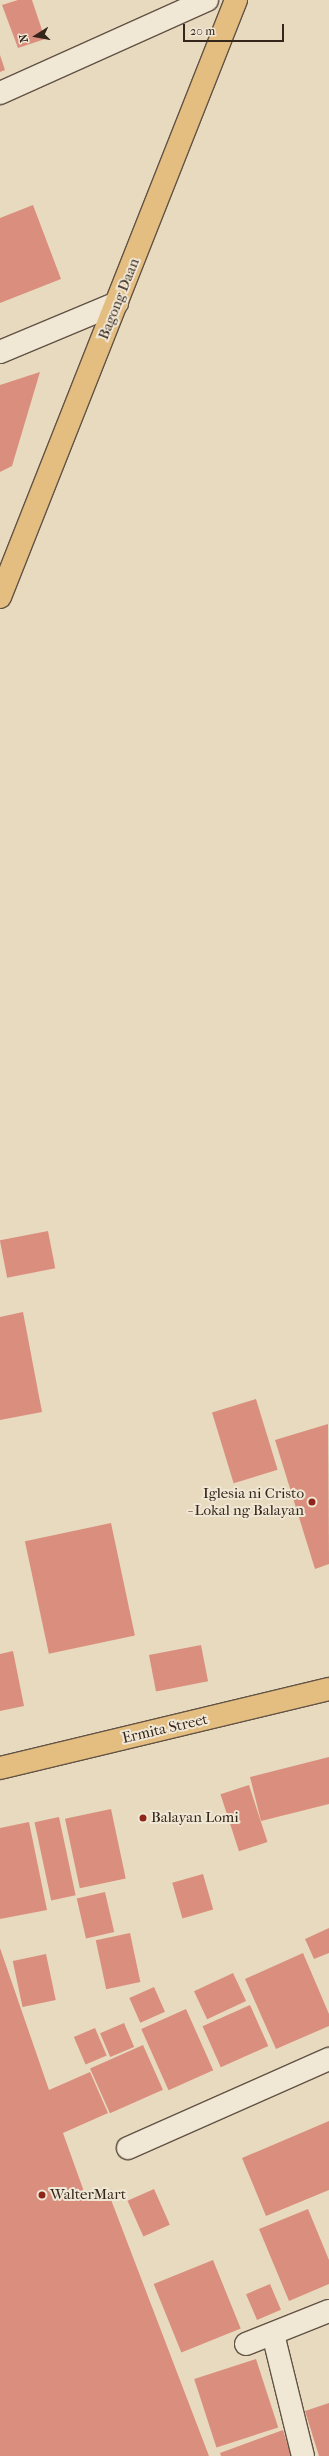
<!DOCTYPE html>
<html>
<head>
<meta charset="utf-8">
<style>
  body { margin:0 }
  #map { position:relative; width:329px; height:2456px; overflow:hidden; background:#e8dabf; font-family:"IM FELL French Canon",serif }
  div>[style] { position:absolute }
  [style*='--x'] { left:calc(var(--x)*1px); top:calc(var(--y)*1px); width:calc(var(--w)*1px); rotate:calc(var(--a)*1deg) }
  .building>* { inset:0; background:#da8f7e; transform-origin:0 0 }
  .roads { filter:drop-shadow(1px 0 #625345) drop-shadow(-1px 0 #625345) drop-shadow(0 1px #625345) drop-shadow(0 -1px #625345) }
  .minor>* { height:22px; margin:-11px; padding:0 11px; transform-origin:11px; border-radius:11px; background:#f0e7d5 }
  .major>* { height:22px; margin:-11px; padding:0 11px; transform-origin:11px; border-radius:11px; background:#e4bd80 }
  .dots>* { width:11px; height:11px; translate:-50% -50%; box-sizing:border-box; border:2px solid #f0e7d5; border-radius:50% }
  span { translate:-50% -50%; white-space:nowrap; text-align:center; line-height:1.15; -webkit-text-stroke:4px #f0e7d5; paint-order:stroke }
  .street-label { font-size:15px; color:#35261c }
  .poi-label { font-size:15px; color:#35261c }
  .right { translate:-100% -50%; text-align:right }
  .left { translate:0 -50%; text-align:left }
  .north { position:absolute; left:16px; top:16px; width:40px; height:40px; -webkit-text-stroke:3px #f0e7d5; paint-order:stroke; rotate:259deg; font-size:11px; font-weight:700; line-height:16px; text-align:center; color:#35261c }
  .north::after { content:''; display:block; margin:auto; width:14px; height:18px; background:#35261c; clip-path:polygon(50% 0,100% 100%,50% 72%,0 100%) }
  .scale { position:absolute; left:183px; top:24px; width:101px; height:18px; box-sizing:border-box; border:2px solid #35261c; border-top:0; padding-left:5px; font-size:12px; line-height:14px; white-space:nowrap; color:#35261c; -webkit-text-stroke:3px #f0e7d5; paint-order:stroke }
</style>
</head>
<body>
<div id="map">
  <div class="building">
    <i style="clip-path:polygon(18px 0,32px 0,45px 39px,18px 48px,2px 5px)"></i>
    <i style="clip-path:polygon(0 55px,5px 70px,0 72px)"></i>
    <i style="clip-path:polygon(33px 205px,61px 279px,0 303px,0 218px)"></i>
    <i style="clip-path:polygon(40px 372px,12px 466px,0 472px,0 385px)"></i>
    <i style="left:48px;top:1231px;width:38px;height:49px;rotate:79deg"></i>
    <i style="clip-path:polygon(23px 1312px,42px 1412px,0 1420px,0 1317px)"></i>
    <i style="left:256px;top:1399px;width:74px;height:46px;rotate:73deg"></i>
    <i style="clip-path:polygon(328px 1424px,329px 1564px,315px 1569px,275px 1440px)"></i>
    <i style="left:111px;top:1523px;width:115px;height:88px;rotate:78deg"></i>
    <i style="left:201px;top:1645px;width:37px;height:53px;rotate:79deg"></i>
    <i style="clip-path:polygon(13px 1651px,24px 1706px,0 1711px,0 1654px)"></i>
    <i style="clip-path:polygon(329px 1757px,329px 1804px,261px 1821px,250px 1777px)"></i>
    <i style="left:249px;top:1785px;width:60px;height:30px;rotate:72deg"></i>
    <i style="left:111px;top:1809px;width:71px;height:47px;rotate:78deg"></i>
    <i style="left:59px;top:1817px;width:80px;height:25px;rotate:78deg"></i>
    <i style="clip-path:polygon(29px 1822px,47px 1910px,0 1919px,0 1828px)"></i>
    <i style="left:203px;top:1874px;width:37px;height:32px;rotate:74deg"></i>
    <i style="left:105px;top:1892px;width:41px;height:29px;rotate:77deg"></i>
    <i style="clip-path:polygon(329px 1928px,329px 1953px,314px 1959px,305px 1939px)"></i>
    <i style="left:130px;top:1933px;width:50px;height:35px;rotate:78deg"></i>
    <i style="clip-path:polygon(0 1948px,49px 2090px,90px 2072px,108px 2113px,63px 2133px,87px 2200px,110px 2197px,209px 2456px,0 2456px)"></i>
    <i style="clip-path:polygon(303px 1953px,329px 2014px,329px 2026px,276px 2049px,245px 1979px)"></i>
    <i style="left:46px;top:1954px;width:47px;height:34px;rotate:78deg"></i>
    <i style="left:233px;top:1973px;width:31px;height:43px;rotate:65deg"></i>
    <i style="left:154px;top:1987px;width:27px;height:27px;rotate:66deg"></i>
    <i style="left:250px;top:2005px;width:45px;height:52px;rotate:66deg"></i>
    <i style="left:186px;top:2009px;width:67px;height:49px;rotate:66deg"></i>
    <i style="left:124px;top:2023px;width:26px;height:26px;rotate:67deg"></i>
    <i style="left:95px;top:2028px;width:30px;height:23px;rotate:67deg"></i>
    <i style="left:143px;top:2045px;width:49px;height:58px;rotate:66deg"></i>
    <i style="clip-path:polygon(329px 2121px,329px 2190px,266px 2216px,242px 2158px)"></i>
    <i style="left:154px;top:2189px;width:39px;height:29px;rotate:66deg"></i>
    <i style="clip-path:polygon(308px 2209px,329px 2260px,329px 2284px,289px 2301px,259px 2229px)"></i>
    <i style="left:213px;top:2260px;width:74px;height:64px;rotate:68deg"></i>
    <i style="left:270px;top:2284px;width:28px;height:26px;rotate:67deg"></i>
    <i style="left:256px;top:2359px;width:72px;height:65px;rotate:72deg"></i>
    <i style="clip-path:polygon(329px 2403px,329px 2456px,319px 2456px,305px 2411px)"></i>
    <i style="clip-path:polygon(283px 2430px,291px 2456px,221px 2456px,220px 2453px)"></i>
  </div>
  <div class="roads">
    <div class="minor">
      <i style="--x:0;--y:93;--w:227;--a:-24.2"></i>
      <i style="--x:0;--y:352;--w:127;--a:-22.7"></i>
      <i style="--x:128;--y:2148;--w:220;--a:-23.9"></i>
      <i style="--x:273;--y:2334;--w:126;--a:76.2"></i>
      <i style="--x:246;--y:2344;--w:89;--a:-21.7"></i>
    </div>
    <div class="major">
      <i style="--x:0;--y:597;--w:642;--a:-68.43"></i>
      <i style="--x:0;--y:1768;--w:338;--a:-13.5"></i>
    </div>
  </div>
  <div class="dots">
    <i style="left:312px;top:1502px;background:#8f2418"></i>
    <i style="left:143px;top:1818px;background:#8f2418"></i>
    <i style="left:42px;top:2195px;background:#8f2418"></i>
  </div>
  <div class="street-label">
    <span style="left:119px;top:299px;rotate:-68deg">Bagong Daan</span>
    <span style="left:165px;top:1729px;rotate:-13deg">Ermita Street</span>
  </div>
  <div class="poi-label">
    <span class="right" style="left:304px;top:1502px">Iglesia ni Cristo<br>- Lokal ng Balayan</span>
    <span class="left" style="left:151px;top:1818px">Balayan Lomi</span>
    <span class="left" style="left:50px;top:2195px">WalterMart</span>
  </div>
  <div class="north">N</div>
  <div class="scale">20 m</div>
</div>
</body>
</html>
